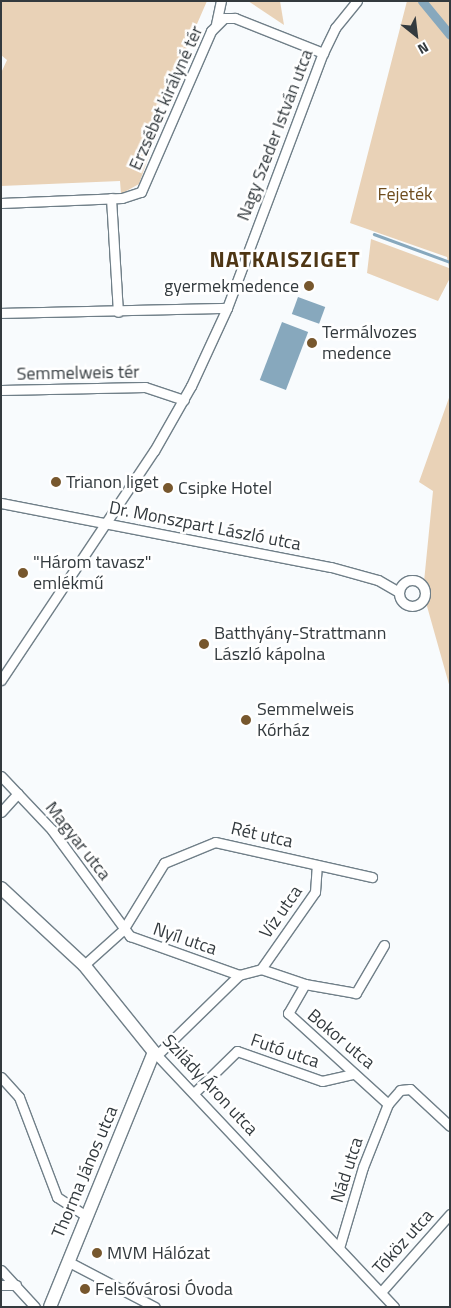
<!DOCTYPE html>
<html>
<head>
<meta charset="utf-8">
<style>
  body { margin:0 }
  #map { position:relative; width:451px; height:1308px; overflow:hidden; background:#f8fbfd; font-family:"Titillium Web",sans-serif }
  div>[style] { position:absolute }
  [style*='--x'] { left:calc(var(--x)*1px); top:calc(var(--y)*1px); width:calc(var(--w)*1px); rotate:calc(var(--a)*1deg) }
  .green>* { inset:0; background:#e9d2b7 }
  .water>* { inset:0; background:#87a8bd; transform-origin:0 0 }
  .stream>* { height:2.5px; margin:-1.25px; padding:0 1.25px; transform-origin:1.25px; border-radius:1.25px; background:#87a8bd }
  .canal>* { height:9px; margin:-4.5px; padding:0 4.5px; transform-origin:4.5px; border-radius:4.5px; background:#87a8bd }
  .roads { filter:drop-shadow(1px 0 #707f88) drop-shadow(-1px 0 #707f88) drop-shadow(0 1px #707f88) drop-shadow(0 -1px #707f88) }
  .street>* { height:9px; margin:-4.5px; padding:0 4.5px; transform-origin:4.5px; border-radius:4.5px; background:#fff }
  .street>.ring { margin:-4.5px; padding:0; box-sizing:content-box; background:none; border:9px solid #fff; border-radius:50% }
  .secondary>* { height:12px; margin:-6px; padding:0 6px; transform-origin:6px; border-radius:6px; background:#fff }
  .dots>* { width:14px; height:14px; translate:-50% -50%; box-sizing:border-box; border:2px solid #fff; border-radius:50% }
  span { translate:-50% -50%; white-space:nowrap; text-align:center; line-height:1.15; -webkit-text-stroke:5px #fff; paint-order:stroke }
  .street-label { font-size:18px; color:#333a3e }
  .park-label { font-size:18px; color:#6e4c1d }
  .poi-label { font-size:18px; color:#333a3e }
  .right { translate:-100% -50%; text-align:right }
  .left { translate:0 -50%; text-align:left }
  .district-label { font-size:22px; color:#4f3614; font-weight:700; letter-spacing:1px }
  .frame { position:absolute; inset:0; border:2px solid #333a3e; pointer-events:none }
  .north { position:absolute; left:391px; top:10px; width:50px; height:50px; -webkit-text-stroke:4px #fff; paint-order:stroke; rotate:151deg; font-size:14px; font-weight:700; line-height:20px; text-align:center; color:#333a3e }
  .north::after { content:''; display:block; margin:auto; width:18px; height:22px; background:#333a3e; clip-path:polygon(50% 0,100% 100%,50% 72%,0 100%) }
</style>
</head>
<body>
<div id="map">
  <div class="green">
    <i style="clip-path:polygon(1px 1px,207px 1px,150px 132px,157px 133px,139px 184px,121px 194px,120px 181px,1px 186px,1px 73px,7px 60px,1px 55px)"></i>
    <i style="clip-path:polygon(248px 1px,280px 1px,284px 25px)"></i>
    <i style="clip-path:polygon(407px 1px,450px 1px,450px 278px,438px 301px,367px 273px,371px 239px,449px 268px,447px 257px,350px 223px)"></i>
    <i style="clip-path:polygon(450px 395px,450px 688px,423px 592px,433px 491px,419px 482px)"></i>
  </div>
  <div class="water">
    <i style="left:298px;top:297px;width:29px;height:18px;rotate:20deg"></i>
    <i style="left:282px;top:322px;width:28px;height:62px;rotate:21deg"></i>
  </div>
  <div class="stream">
    <i style="--x:374;--y:234;--w:81;--a:20.2"></i>
  </div>
  <div class="canal">
    <i style="--x:422;--y:1;--w:44;--a:50.5"></i>
  </div>
  <div class="roads">
    <div class="street">
      <i style="--x:216;--y:24;--w:24;--a:-78"></i>
      <i style="--x:111;--y:198;--w:114;--a:86.5"></i>
      <i style="--x:1;--y:203;--w:121;--a:-2.4"></i>
      <i style="--x:122;--y:198;--w:20;--a:-18"></i>
      <i style="--x:141;--y:192;--w:176;--a:-66.5"></i>
      <i style="--x:211;--y:31;--w:18;--a:-45"></i>
      <i style="--x:224;--y:18;--w:11;--a:0"></i>
      <i style="--x:235;--y:18;--w:95;--a:21.7"></i>
      <i style="--x:1;--y:313;--w:226;--a:-1.3"></i>
      <i style="--x:1;--y:390;--w:144;--a:-1.2"></i>
      <i style="--x:145;--y:387;--w:41;--a:18.4"></i>
      <i style="--x:1;--y:503;--w:336;--a:11"></i>
      <i style="--x:331;--y:567;--w:49;--a:15.5"></i>
      <i style="--x:378;--y:580;--w:24;--a:30"></i>
      <i class="ring" style="left:399px;top:580px;width:17px;height:17px"></i>
      <i style="--x:1;--y:680;--w:275;--a:-56.3"></i>
      <i style="--x:154;--y:451;--w:75;--a:-60.4"></i>
      <i style="--x:191;--y:386;--w:86;--a:-65.2"></i>
      <i style="--x:227;--y:308;--w:272;--a:-69.4"></i>
      <i style="--x:323;--y:53;--w:28;--a:-64"></i>
      <i style="--x:335;--y:28;--w:35;--a:-51"></i>
      <i style="--x:1;--y:776;--w:74;--a:46.6"></i>
      <i style="--x:52;--y:830;--w:132;--a:53.7"></i>
      <i style="--x:130;--y:936;--w:116;--a:19.7"></i>
      <i style="--x:1;--y:812;--w:25;--a:-48"></i>
      <i style="--x:384;--y:945;--w:56;--a:120.3"></i>
      <i style="--x:356;--y:993;--w:52;--a:-170"></i>
      <i style="--x:305;--y:984;--w:34;--a:120"></i>
      <i style="--x:288;--y:1013;--w:135;--a:42.3"></i>
      <i style="--x:84;--y:965;--w:52;--a:-41.9"></i>
      <i style="--x:123;--y:930;--w:79;--a:-58.5"></i>
      <i style="--x:164;--y:863;--w:55;--a:-22.4"></i>
      <i style="--x:215;--y:842;--w:161;--a:12.6"></i>
      <i style="--x:261;--y:969;--w:94;--a:-55"></i>
      <i style="--x:315;--y:892;--w:27;--a:-86"></i>
      <i style="--x:154;--y:1052;--w:350;--a:46.7"></i>
      <i style="--x:157;--y:1055;--w:115;--a:-44.3"></i>
      <i style="--x:239;--y:975;--w:23;--a:-15"></i>
      <i style="--x:261;--y:969;--w:46;--a:18.8"></i>
      <i style="--x:1;--y:1077;--w:27;--a:48"></i>
      <i style="--x:19;--y:1097;--w:107;--a:69.2"></i>
      <i style="--x:57;--y:1197;--w:33;--a:33"></i>
      <i style="--x:194;--y:1093;--w:60;--a:-44.3"></i>
      <i style="--x:237;--y:1051;--w:90;--a:19.4"></i>
      <i style="--x:322;--y:1081;--w:31;--a:-13"></i>
      <i style="--x:339;--y:1248;--w:84;--a:-73.5"></i>
      <i style="--x:363;--y:1167;--w:68;--a:-68.4"></i>
      <i style="--x:388;--y:1104;--w:18;--a:-49"></i>
      <i style="--x:400;--y:1090;--w:10;--a:-6"></i>
      <i style="--x:410;--y:1089;--w:54;--a:42.8"></i>
      <i style="--x:67;--y:1261;--w:99;--a:27.6"></i>
      <i style="--x:1;--y:1270;--w:50;--a:47.4"></i>
      <i style="--x:1;--y:1285;--w:15;--a:0"></i>
      <i style="--x:381;--y:1292;--w:104;--a:-48.5"></i>
    </div>
    <div class="secondary">
      <i style="--x:1;--y:888;--w:113;--a:42.9"></i>
      <i style="--x:84;--y:965;--w:112;--a:51.2"></i>
      <i style="--x:154;--y:1052;--w:275;--a:112.2"></i>
    </div>
  </div>
  <div class="dots">
    <i style="left:309px;top:286px;background:#77572d"></i>
    <i style="left:312px;top:343px;background:#77572d"></i>
    <i style="left:56px;top:482px;background:#77572d"></i>
    <i style="left:168px;top:488px;background:#77572d"></i>
    <i style="left:23px;top:573px;background:#77572d"></i>
    <i style="left:204px;top:644px;background:#77572d"></i>
    <i style="left:246px;top:720px;background:#77572d"></i>
    <i style="left:97px;top:1253px;background:#77572d"></i>
    <i style="left:85px;top:1289px;background:#77572d"></i>
  </div>
  <div class="street-label">
    <span style="left:166px;top:98px;rotate:-66deg">Erzsébet királyné tér</span>
    <span style="left:275px;top:135px;rotate:-69deg">Nagy Szeder István utca</span>
    <span style="left:78px;top:373px;rotate:-1deg">Semmelweis tér</span>
    <span style="left:205px;top:526px;rotate:11deg">Dr. Monszpart László utca</span>
    <span style="left:262px;top:835px;rotate:13deg">Rét utca</span>
    <span style="left:78px;top:841px;rotate:52deg">Magyar utca</span>
    <span style="left:281px;top:912px;rotate:-55deg">Víz utca</span>
    <span style="left:185px;top:939px;rotate:19deg">Nyíl utca</span>
    <span style="left:341px;top:1039px;rotate:40deg">Bokor utca</span>
    <span style="left:285px;top:1051px;rotate:19deg">Futó utca</span>
    <span style="left:210px;top:1085px;rotate:47deg">Szilády Áron utca</span>
    <span style="left:347px;top:1170px;rotate:-72deg">Nád utca</span>
    <span style="left:85px;top:1172px;rotate:-67deg">Thorma János utca</span>
    <span style="left:403px;top:1242px;rotate:-48deg">Tóköz utca</span>
  </div>
  <div class="park-label">
    <span style="left:405px;top:194px">Fejeték</span>
  </div>
  <div class="poi-label">
    <span class="right" style="left:299px;top:286px">gyermekmedence</span>
    <span class="left" style="left:322px;top:343px">Termálvozes<br>medence</span>
    <span class="left" style="left:66px;top:482px">Trianon liget</span>
    <span class="left" style="left:178px;top:488px">Csipke Hotel</span>
    <span class="left" style="left:33px;top:573px">"Három tavasz"<br>emlékmű</span>
    <span class="left" style="left:214px;top:644px">Batthyány-Strattmann<br>László kápolna</span>
    <span class="left" style="left:257px;top:720px">Semmelweis<br>Kórház</span>
    <span class="left" style="left:107px;top:1253px">MVM Hálózat</span>
    <span class="left" style="left:95px;top:1289px">Felsővárosi Óvoda</span>
  </div>
  <div class="district-label">
    <span style="left:285px;top:260px">NATKAISZIGET</span>
  </div>
  <div class="frame"></div>
  <div class="north">N</div>
</div>
</body>
</html>
